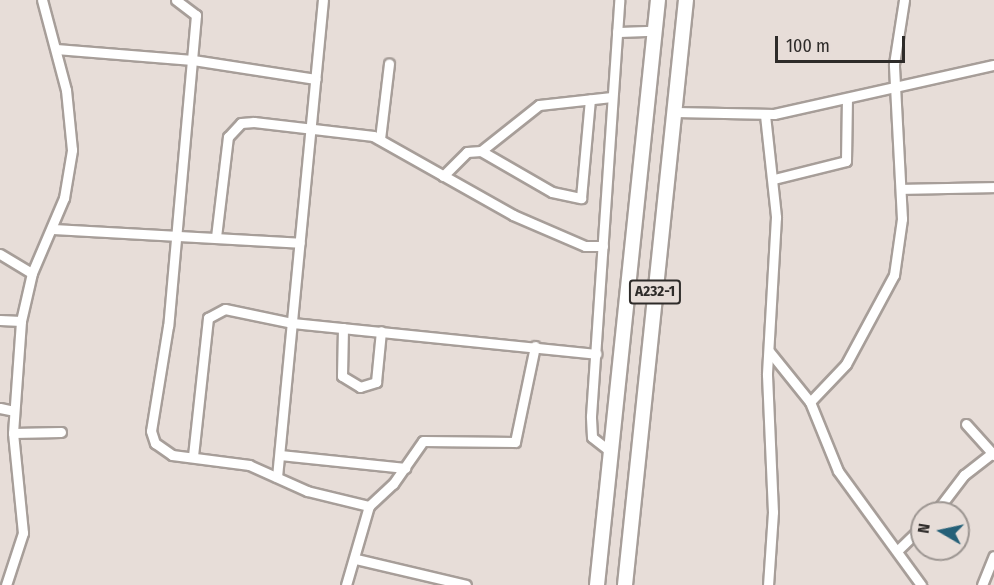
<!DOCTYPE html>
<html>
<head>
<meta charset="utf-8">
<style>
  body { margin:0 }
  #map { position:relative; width:994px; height:585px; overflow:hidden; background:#e7ddd8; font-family:"Fira Sans Condensed",sans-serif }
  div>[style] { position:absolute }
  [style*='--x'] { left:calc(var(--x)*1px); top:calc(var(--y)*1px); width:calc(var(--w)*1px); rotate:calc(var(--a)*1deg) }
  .roads { filter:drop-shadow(2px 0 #a79e99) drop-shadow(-2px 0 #a79e99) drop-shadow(0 2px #a79e99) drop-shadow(0 -2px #a79e99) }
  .minor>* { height:9px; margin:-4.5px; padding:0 4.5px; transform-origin:4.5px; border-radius:4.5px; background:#fff }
  .highway>* { height:14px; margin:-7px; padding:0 7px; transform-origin:7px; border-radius:7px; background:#fff }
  span { translate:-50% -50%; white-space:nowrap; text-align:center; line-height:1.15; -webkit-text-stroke:4.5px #e7ddd8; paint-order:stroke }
  .shield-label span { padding:2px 4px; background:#e7ddd8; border:2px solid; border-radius:4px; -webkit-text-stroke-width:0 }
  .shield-label { font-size:15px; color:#2e2b29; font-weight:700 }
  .north { position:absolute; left:910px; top:501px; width:60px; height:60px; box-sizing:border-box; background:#e7ddd8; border:2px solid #9d9692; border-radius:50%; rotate:279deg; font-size:16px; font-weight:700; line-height:24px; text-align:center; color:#2e2b29 }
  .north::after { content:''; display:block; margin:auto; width:21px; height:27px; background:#256078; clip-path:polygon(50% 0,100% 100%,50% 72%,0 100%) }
  .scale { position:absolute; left:775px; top:36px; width:130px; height:27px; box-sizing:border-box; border:3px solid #2e2b29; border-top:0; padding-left:8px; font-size:18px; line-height:21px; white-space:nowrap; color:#2e2b29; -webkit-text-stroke:4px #e7ddd8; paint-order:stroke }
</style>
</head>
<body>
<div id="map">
  <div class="roads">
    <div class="minor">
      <i style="--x:176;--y:0;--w:25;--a:37"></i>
      <i style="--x:196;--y:15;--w:312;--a:95.1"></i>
      <i style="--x:168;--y:326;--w:106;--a:99.2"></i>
      <i style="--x:151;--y:431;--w:13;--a:72"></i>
      <i style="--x:155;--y:443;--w:21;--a:35"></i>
      <i style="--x:172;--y:455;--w:78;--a:7.4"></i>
      <i style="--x:249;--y:465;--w:64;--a:24.1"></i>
      <i style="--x:307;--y:491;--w:64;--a:13.6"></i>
      <i style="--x:617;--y:32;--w:38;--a:-2"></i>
      <i style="--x:56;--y:49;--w:137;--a:4.6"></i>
      <i style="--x:193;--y:60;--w:124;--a:8.8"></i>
      <i style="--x:675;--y:112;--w:99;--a:1.2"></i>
      <i style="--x:774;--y:114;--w:225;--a:-12.6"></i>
      <i style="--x:765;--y:115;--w:103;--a:83.8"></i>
      <i style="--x:776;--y:217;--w:158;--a:93.3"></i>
      <i style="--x:767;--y:375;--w:137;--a:87.5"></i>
      <i style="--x:773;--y:512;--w:73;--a:93.9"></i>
      <i style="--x:380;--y:139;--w:76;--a:-83.2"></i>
      <i style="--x:481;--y:151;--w:82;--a:30"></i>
      <i style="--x:552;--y:192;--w:30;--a:12"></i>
      <i style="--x:581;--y:198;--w:99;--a:-84.8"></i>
      <i style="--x:481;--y:151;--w:74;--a:-38.4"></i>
      <i style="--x:539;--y:105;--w:73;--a:-6.3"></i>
      <i style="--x:443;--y:176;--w:34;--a:-45"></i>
      <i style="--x:467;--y:152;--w:14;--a:-4"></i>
      <i style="--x:774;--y:179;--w:74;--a:-14"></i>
      <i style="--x:846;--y:161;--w:63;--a:-89.1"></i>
      <i style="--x:901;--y:189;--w:93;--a:-1.2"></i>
      <i style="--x:53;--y:229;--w:247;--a:3.2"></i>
      <i style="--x:216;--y:237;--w:101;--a:-83.2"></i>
      <i style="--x:228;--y:137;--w:19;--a:-47"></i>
      <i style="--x:241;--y:123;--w:13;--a:-4"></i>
      <i style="--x:254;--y:122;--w:120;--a:6.7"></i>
      <i style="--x:373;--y:136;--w:161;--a:29.4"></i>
      <i style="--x:513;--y:215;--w:78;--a:23.3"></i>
      <i style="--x:585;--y:246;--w:18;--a:0"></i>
      <i style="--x:0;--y:254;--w:37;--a:31"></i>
      <i style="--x:0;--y:320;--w:21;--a:3"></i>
      <i style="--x:343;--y:328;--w:48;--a:91.2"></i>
      <i style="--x:342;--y:376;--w:21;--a:31"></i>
      <i style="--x:360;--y:387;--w:17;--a:-17"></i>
      <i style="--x:376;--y:382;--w:51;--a:-84.4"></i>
      <i style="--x:769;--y:351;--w:65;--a:51.2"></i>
      <i style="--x:810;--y:402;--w:74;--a:67.9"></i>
      <i style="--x:838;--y:471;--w:141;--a:53.9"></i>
      <i style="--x:810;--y:402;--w:52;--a:-46.5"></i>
      <i style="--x:846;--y:364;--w:101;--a:-61.7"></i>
      <i style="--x:894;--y:275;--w:57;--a:-81.9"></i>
      <i style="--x:902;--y:219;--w:155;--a:-93"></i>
      <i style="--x:894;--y:64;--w:65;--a:-81.1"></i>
      <i style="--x:0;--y:408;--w:14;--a:12"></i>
      <i style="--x:966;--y:424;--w:42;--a:47.9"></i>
      <i style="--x:13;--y:433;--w:48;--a:-1.2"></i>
      <i style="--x:611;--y:452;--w:24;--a:-142"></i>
      <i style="--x:592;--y:437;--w:21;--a:-93"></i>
      <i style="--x:591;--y:416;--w:417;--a:-86.1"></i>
      <i style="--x:280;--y:455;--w:126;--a:5.9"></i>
      <i style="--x:193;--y:456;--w:139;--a:-83.8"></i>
      <i style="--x:208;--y:318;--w:19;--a:-28"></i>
      <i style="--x:225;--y:309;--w:68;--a:11.8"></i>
      <i style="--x:292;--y:323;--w:306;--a:5.8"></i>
      <i style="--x:277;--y:477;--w:479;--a:-84.5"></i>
      <i style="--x:935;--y:513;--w:48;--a:-52.7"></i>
      <i style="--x:964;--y:475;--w:36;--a:-38"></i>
      <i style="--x:898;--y:550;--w:33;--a:-44"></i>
      <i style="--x:356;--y:559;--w:113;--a:13.3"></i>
      <i style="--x:6;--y:585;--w:55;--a:-71.9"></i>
      <i style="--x:23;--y:533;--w:100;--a:-95.7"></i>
      <i style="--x:13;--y:433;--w:112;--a:-85.9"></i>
      <i style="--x:21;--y:321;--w:49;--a:-77.1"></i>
      <i style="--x:32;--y:273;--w:82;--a:-66.9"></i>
      <i style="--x:64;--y:198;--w:49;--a:-80.5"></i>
      <i style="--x:72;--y:150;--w:60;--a:-95.7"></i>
      <i style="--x:66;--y:90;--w:93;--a:-104.9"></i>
      <i style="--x:346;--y:585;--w:82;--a:-73.8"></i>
      <i style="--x:369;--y:506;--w:33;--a:-43"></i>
      <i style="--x:393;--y:484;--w:52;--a:-55.1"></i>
      <i style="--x:423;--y:441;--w:92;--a:0.6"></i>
      <i style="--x:515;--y:442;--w:98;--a:-78.2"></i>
      <i style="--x:982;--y:585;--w:31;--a:-68"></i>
    </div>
    <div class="highway">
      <i style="--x:597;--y:585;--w:588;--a:-84.05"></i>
      <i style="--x:625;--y:585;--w:588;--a:-84.05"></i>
    </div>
  </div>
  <div class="shield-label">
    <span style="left:655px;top:292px">A232-1</span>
  </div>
  <div class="north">N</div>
  <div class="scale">100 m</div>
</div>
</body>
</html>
